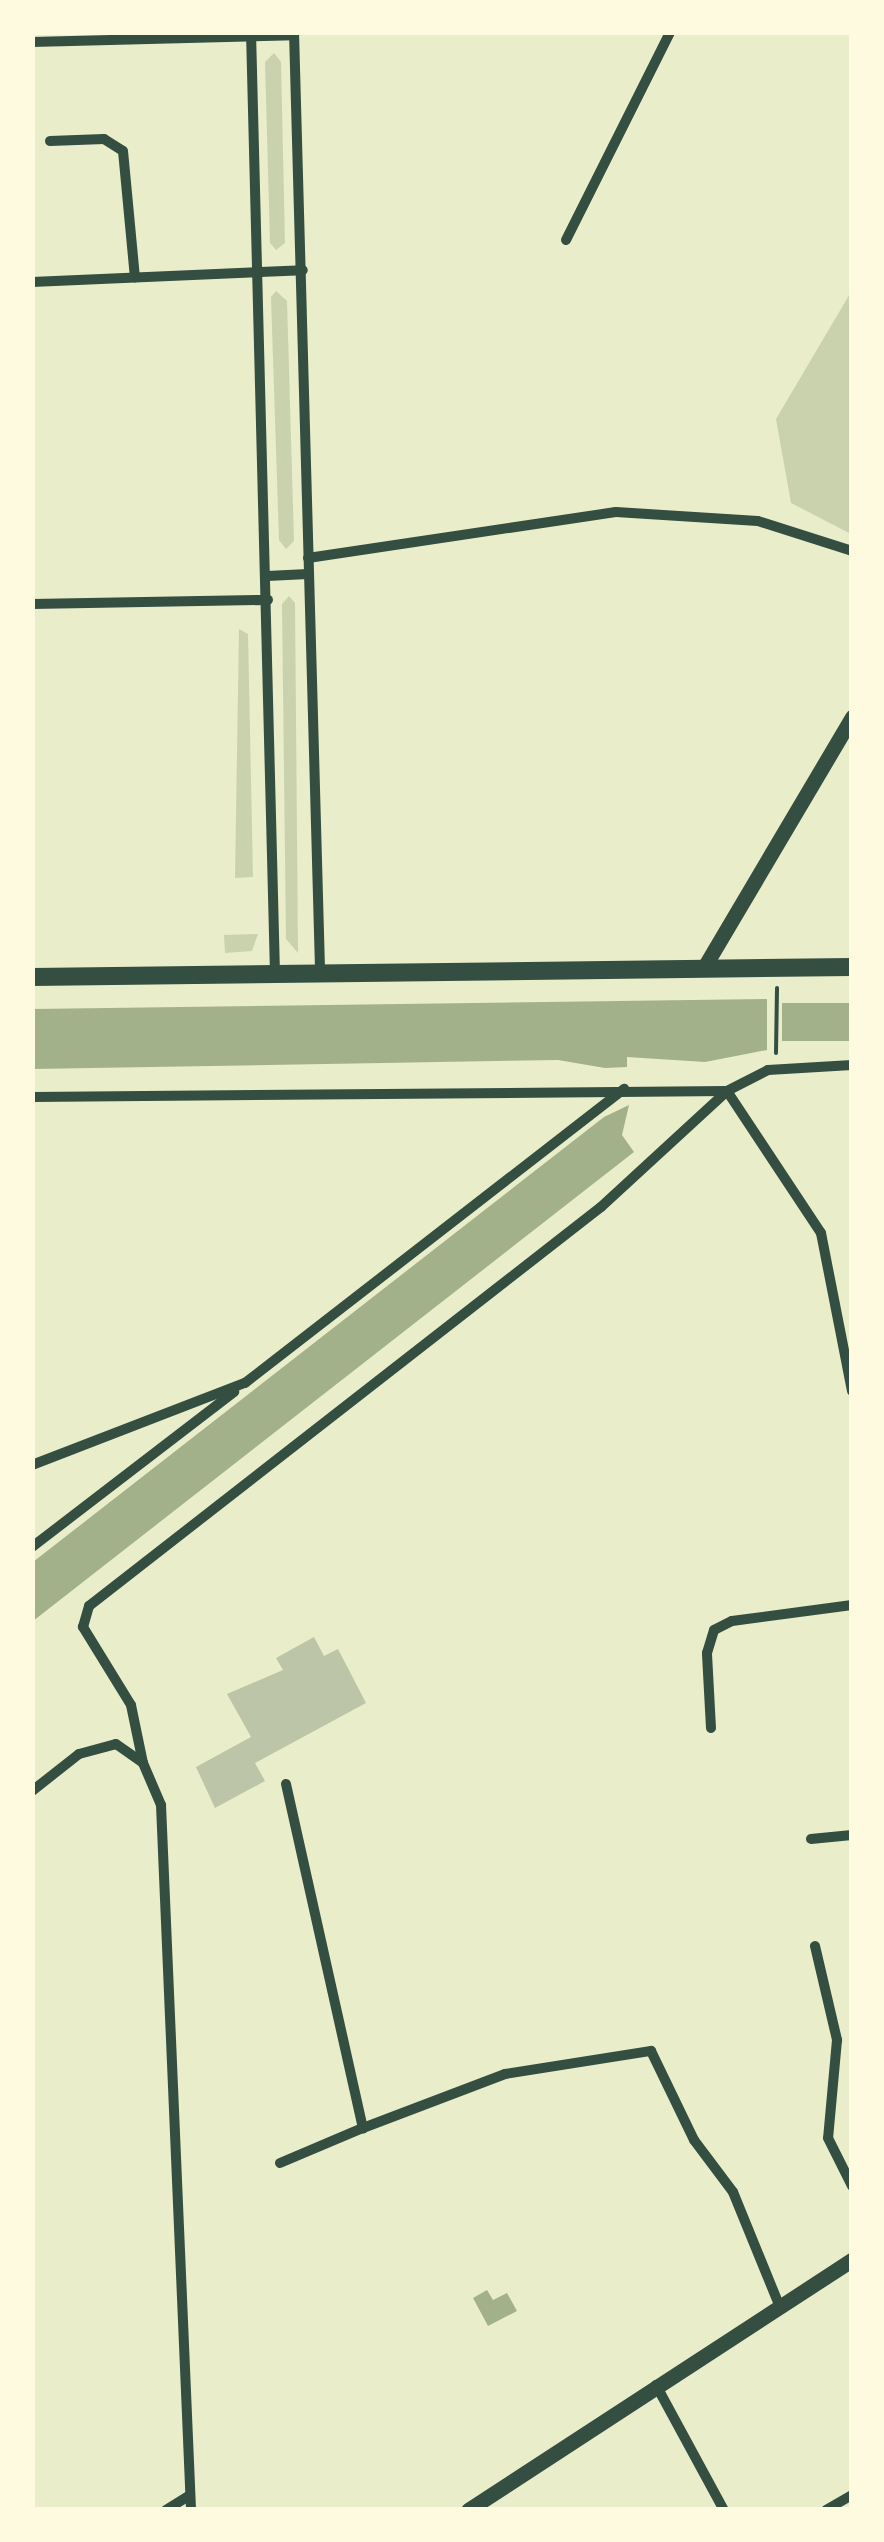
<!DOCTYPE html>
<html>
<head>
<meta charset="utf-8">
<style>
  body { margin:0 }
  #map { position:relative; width:884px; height:2542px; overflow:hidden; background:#e9edc9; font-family:"Zilla Slab",serif }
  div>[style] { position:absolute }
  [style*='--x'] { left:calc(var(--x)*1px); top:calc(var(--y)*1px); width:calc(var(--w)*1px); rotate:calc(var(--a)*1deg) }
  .green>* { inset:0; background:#cad2ad }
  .water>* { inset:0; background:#a3b18a; transform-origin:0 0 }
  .building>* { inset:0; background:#bcc5a7 }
  .path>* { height:4px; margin:-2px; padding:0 2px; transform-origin:2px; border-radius:2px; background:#344e41 }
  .minor>* { height:10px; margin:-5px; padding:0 5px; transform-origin:5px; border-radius:5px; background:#344e41 }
  .tertiary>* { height:15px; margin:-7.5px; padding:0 7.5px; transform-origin:7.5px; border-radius:7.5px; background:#344e41 }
  .secondary>* { height:18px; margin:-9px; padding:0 9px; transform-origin:9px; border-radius:9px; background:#344e41 }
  span { translate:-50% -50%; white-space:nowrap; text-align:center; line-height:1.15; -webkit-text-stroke:10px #fefae0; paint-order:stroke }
  .frame { position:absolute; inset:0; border:35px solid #fefae0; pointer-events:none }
</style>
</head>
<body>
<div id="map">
  <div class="green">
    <i style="clip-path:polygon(274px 53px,281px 62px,285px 243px,276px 250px,270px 243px,265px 62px)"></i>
    <i style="clip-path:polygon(276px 291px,287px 301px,294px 541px,286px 549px,279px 540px,271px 297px)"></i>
    <i style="clip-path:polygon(851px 292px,851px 534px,791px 503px,776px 419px)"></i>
    <i style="clip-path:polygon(289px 596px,295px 603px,298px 953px,286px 939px,282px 604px)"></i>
    <i style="clip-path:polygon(239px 629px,248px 634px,253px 877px,235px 878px)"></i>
    <i style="clip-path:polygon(258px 934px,252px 951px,225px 953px,224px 935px)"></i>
  </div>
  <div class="water">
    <i style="clip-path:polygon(767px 999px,767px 1050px,705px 1062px,627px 1057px,627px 1067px,605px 1068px,558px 1060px,33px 1069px,33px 1009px)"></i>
    <i style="left:851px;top:1003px;width:38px;height:69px;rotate:90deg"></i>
    <i style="clip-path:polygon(629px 1105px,622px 1135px,634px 1152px,33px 1621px,33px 1562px,604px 1117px)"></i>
    <i style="clip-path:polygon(487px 2290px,493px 2300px,507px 2293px,517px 2311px,488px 2326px,473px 2298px)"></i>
  </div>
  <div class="building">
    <i style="clip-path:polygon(314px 1637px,324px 1656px,338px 1649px,366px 1703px,255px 1763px,265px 1781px,215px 1808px,196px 1767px,251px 1737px,227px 1694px,283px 1670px,276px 1658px)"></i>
  </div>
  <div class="path">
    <i style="--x:776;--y:1053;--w:65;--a:-89.1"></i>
  </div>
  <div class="minor">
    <i style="--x:251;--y:32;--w:940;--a:88.54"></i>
    <i style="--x:294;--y:32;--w:938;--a:88.41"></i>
    <i style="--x:32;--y:42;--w:262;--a:-1.5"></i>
    <i style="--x:50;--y:141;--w:54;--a:-2.1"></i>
    <i style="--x:104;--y:139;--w:22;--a:32"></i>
    <i style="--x:123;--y:151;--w:127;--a:84.6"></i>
    <i style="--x:566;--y:240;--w:233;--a:-63.4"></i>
    <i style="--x:32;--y:282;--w:271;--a:-2.5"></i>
    <i style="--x:308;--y:558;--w:311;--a:-8.5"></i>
    <i style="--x:616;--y:512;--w:142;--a:3.6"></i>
    <i style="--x:758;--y:521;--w:99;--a:17.7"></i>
    <i style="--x:267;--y:576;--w:41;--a:-2.8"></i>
    <i style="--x:32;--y:604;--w:236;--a:-1"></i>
    <i style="--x:727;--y:1091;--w:170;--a:56.5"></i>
    <i style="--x:821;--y:1233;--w:161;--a:78.9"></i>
    <i style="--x:32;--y:1097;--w:695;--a:-0.49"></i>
    <i style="--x:727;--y:1091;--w:46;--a:-27.1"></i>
    <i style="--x:768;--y:1070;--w:84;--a:-3.4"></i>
    <i style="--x:32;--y:1465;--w:228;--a:-21.1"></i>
    <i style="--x:245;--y:1383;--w:480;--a:-37.8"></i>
    <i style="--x:32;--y:1547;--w:255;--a:-37.5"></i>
    <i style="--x:711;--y:1728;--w:75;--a:-93.1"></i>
    <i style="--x:707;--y:1653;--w:24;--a:-73"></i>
    <i style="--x:714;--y:1630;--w:20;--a:-27"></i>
    <i style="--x:732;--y:1621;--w:121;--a:-7.6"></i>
    <i style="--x:143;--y:1763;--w:59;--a:-101.7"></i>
    <i style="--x:131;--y:1705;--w:92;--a:-121.6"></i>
    <i style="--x:83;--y:1627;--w:22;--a:-74"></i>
    <i style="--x:89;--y:1606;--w:649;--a:-37.93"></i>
    <i style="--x:601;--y:1207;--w:171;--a:-42.6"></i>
    <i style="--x:286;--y:1784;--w:353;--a:77.4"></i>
    <i style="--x:363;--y:2128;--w:152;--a:-20.8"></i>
    <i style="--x:505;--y:2074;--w:148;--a:-9"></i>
    <i style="--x:651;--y:2051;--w:99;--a:64.2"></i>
    <i style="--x:694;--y:2140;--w:65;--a:53.1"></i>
    <i style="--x:733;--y:2192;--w:122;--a:67.8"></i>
    <i style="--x:32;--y:1791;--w:60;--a:-38.2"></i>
    <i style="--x:79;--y:1754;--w:38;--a:-15"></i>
    <i style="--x:116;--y:1744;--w:33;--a:35"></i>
    <i style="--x:143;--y:1763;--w:46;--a:66.8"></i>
    <i style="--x:161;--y:1805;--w:706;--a:87.56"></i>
    <i style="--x:811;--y:1839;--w:41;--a:-5.6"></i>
    <i style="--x:815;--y:1946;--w:97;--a:76.8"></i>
    <i style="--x:837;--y:2040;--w:98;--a:95.2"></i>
    <i style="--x:828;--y:2138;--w:54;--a:63.4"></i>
    <i style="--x:280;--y:2163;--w:90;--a:-22.9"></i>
    <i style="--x:656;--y:2385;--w:142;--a:61.5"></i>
    <i style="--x:166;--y:2510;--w:28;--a:-32"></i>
    <i style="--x:826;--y:2510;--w:30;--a:-30"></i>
  </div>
  <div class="tertiary">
    <i style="--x:703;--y:969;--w:293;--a:-59.4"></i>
    <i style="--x:468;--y:2510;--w:458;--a:-33.1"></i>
  </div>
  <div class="secondary">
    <i style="--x:32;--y:977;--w:820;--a:-0.7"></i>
  </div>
  <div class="frame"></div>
</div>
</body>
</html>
